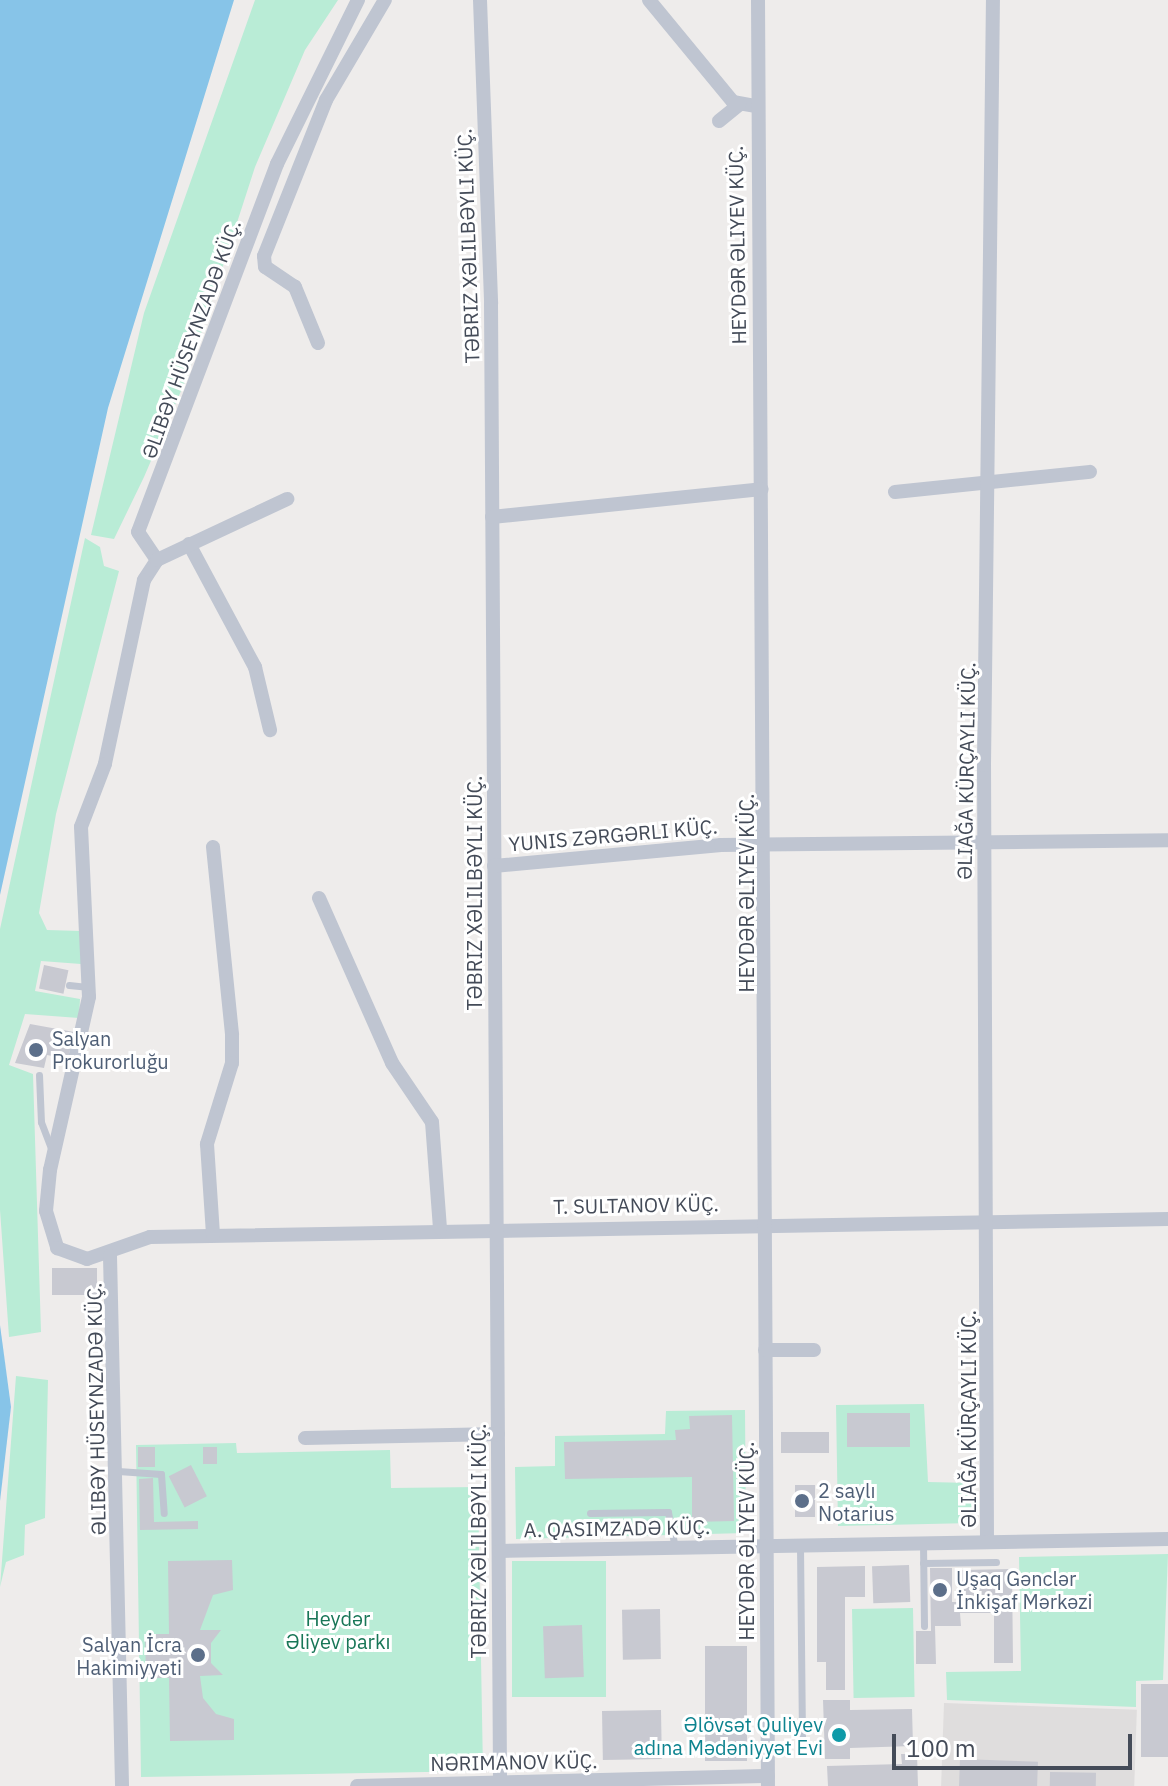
<!DOCTYPE html>
<html>
<head>
<meta charset="utf-8">
<style>
  body { margin:0 }
  #map { position:relative; width:1168px; height:1786px; overflow:hidden; background:#eeeceb; font-family:"IBM Plex Sans",sans-serif }
  div>[style] { position:absolute }
  [style*='--x'] { left:calc(var(--x)*1px); top:calc(var(--y)*1px); width:calc(var(--w)*1px); rotate:calc(var(--a)*1deg) }
  .education>* { inset:0; background:#dfdddd; transform-origin:0 0 }
  .green>* { inset:0; background:#b9ecd6; transform-origin:0 0 }
  .water>* { inset:0; background:#87c4e8 }
  .building>* { inset:0; background:#c8c9d1; transform-origin:0 0 }
  .service>* { height:7px; margin:-3.5px; padding:0 3.5px; transform-origin:3.5px; border-radius:3.5px; background:#bfc5d1 }
  .minor>* { height:14px; margin:-7px; padding:0 7px; transform-origin:7px; border-radius:7px; background:#bfc5d1 }
  .dots>* { width:22px; height:22px; translate:-50% -50%; box-sizing:border-box; border:4px solid #fff; border-radius:50% }
  span { translate:-50% -50%; white-space:nowrap; text-align:center; line-height:1.15; -webkit-text-stroke:6px #fff; paint-order:stroke }
  .street-label { font-size:20px; color:#444b58 }
  .service-label { font-size:20px; color:#4e5e75 }
  .left { translate:0 -50%; text-align:left }
  .right { translate:-100% -50%; text-align:right }
  .park-label { font-size:20px; color:#187657 }
  .culture-label { font-size:20px; color:#0d838f }
  .scale { position:absolute; left:892px; top:1734px; width:240px; height:36px; box-sizing:border-box; border:4px solid #444b58; border-top:0; padding-left:10px; font-size:24px; line-height:28px; white-space:nowrap; color:#444b58; -webkit-text-stroke:6px #fff; paint-order:stroke }
</style>
</head>
<body>
<div id="map">
  <div class="education">
    <i style="left:944px;top:1703px;width:193px;height:83px;rotate:2deg"></i>
  </div>
  <div class="green">
    <i style="clip-path:polygon(255px 0,338px 0,305px 50px,255px 167px,187px 377px,144px 477px,114px 539px,91px 535px,144px 313px)"></i>
    <i style="clip-path:polygon(85px 538px,100px 547px,104px 566px,119px 571px,56px 814px,39px 913px,47px 930px,81px 931px,81px 964px,41px 961px,35px 991px,80px 999px,79px 1018px,25px 1014px,9px 1065px,33px 1074px,41px 1332px,9px 1337px,0 1210px,0 929px)"></i>
    <i style="clip-path:polygon(16px 1376px,48px 1380px,45px 1518px,25px 1525px,24px 1555px,6px 1562px,0 1587px)"></i>
    <i style="clip-path:polygon(924px 1404px,928px 1482px,972px 1483px,973px 1523px,838px 1526px,836px 1405px)"></i>
    <i style="clip-path:polygon(745px 1410px,746px 1533px,516px 1539px,515px 1467px,555px 1466px,555px 1436px,665px 1434px,666px 1411px)"></i>
    <i style="clip-path:polygon(236px 1443px,237px 1453px,390px 1450px,391px 1488px,478px 1487px,483px 1771px,141px 1777px,136px 1445px)"></i>
    <i style="clip-path:polygon(1168px 1554px,1163px 1680px,1136px 1681px,1136px 1707px,947px 1700px,946px 1672px,1021px 1671px,1019px 1557px)"></i>
    <i style="left:606px;top:1561px;width:136px;height:94px;rotate:90deg"></i>
    <i style="left:913px;top:1608px;width:89px;height:61px;rotate:89deg"></i>
  </div>
  <div class="water">
    <i style="clip-path:polygon(0 0,234px 0,108px 408px,0 895px)"></i>
    <i style="clip-path:polygon(0 1325px,11px 1407px,0 1501px)"></i>
  </div>
  <div class="building">
    <i style="left:44px;top:965px;width:25px;height:24px;rotate:12deg"></i>
    <i style="clip-path:polygon(30px 1024px,74px 1032px,68px 1059px,47px 1055px,44px 1068px,15px 1063px)"></i>
    <i style="left:52px;top:1268px;width:45px;height:27px"></i>
    <i style="left:910px;top:1413px;width:34px;height:63px;rotate:90deg"></i>
    <i style="clip-path:polygon(732px 1415px,734px 1521px,692px 1522px,692px 1477px,565px 1479px,564px 1442px,676px 1440px,675px 1430px,690px 1429px,689px 1416px)"></i>
    <i style="left:829px;top:1432px;width:21px;height:48px;rotate:90deg"></i>
    <i style="left:138px;top:1447px;width:17px;height:20px"></i>
    <i style="left:203px;top:1447px;width:14px;height:17px"></i>
    <i style="left:191px;top:1465px;width:35px;height:25px;rotate:63deg"></i>
    <i style="clip-path:polygon(153px 1478px,154px 1522px,198px 1521px,198px 1529px,140px 1530px,139px 1479px)"></i>
    <i style="left:795px;top:1485px;width:20px;height:32px"></i>
    <i style="clip-path:polygon(232px 1560px,233px 1590px,213px 1595px,200px 1630px,221px 1630px,211px 1643px,211px 1663px,223px 1675px,200px 1676px,203px 1698px,216px 1714px,234px 1719px,234px 1740px,170px 1741px,169px 1678px,146px 1678px,145px 1634px,169px 1634px,168px 1561px)"></i>
    <i style="left:909px;top:1565px;width:37px;height:37px;rotate:88deg"></i>
    <i style="clip-path:polygon(865px 1566px,865px 1597px,845px 1597px,845px 1690px,826px 1690px,826px 1662px,817px 1662px,817px 1567px)"></i>
    <i style="clip-path:polygon(930px 1568px,952px 1568px,952px 1602px,962px 1602px,961px 1570px,1012px 1569px,1013px 1663px,994px 1663px,994px 1613px,960px 1613px,961px 1626px,935px 1626px,936px 1664px,916px 1664px,916px 1631px,931px 1631px)"></i>
    <i style="left:660px;top:1609px;width:50px;height:38px;rotate:89deg"></i>
    <i style="left:582px;top:1625px;width:52px;height:39px;rotate:88deg"></i>
    <i style="left:747px;top:1646px;width:115px;height:42px;rotate:90deg"></i>
    <i style="left:1168px;top:1684px;width:73px;height:27px;rotate:90deg"></i>
    <i style="clip-path:polygon(823px 1700px,850px 1700px,850px 1710px,912px 1709px,913px 1746px,850px 1748px,850px 1759px,825px 1759px)"></i>
    <i style="left:661px;top:1710px;width:49px;height:59px;rotate:89deg"></i>
    <i style="clip-path:polygon(901px 1754px,917px 1754px,918px 1786px,828px 1786px,827px 1766px,902px 1764px)"></i>
    <i style="left:960px;top:1759px;width:78px;height:27px;rotate:2deg"></i>
    <i style="left:1050px;top:1772px;width:46px;height:14px;rotate:1deg"></i>
  </div>
  <div class="service">
    <i style="--x:69;--y:985;--w:18;--a:6"></i>
    <i style="--x:39;--y:1075;--w:47;--a:87.6"></i>
    <i style="--x:41;--y:1122;--w:28;--a:69"></i>
    <i style="--x:118;--y:1471;--w:43;--a:4"></i>
    <i style="--x:161;--y:1474;--w:39;--a:86"></i>
    <i style="--x:590;--y:1513;--w:78;--a:-0.7"></i>
    <i style="--x:668;--y:1512;--w:36;--a:79"></i>
    <i style="--x:923;--y:1543;--w:83;--a:89.3"></i>
    <i style="--x:800;--y:1547;--w:203;--a:89.4"></i>
    <i style="--x:923;--y:1563;--w:73;--a:-0.8"></i>
  </div>
  <div class="minor">
    <i style="--x:358;--y:0;--w:183;--a:116.3"></i>
    <i style="--x:277;--y:164;--w:393;--a:110.7"></i>
    <i style="--x:138;--y:532;--w:34;--a:56"></i>
    <i style="--x:157;--y:560;--w:24;--a:123"></i>
    <i style="--x:144;--y:580;--w:188;--a:102"></i>
    <i style="--x:105;--y:764;--w:67;--a:110.9"></i>
    <i style="--x:81;--y:827;--w:170;--a:87.3"></i>
    <i style="--x:89;--y:997;--w:177;--a:102.7"></i>
    <i style="--x:50;--y:1170;--w:41;--a:95.6"></i>
    <i style="--x:46;--y:1211;--w:39;--a:73"></i>
    <i style="--x:57;--y:1248;--w:32;--a:20"></i>
    <i style="--x:87;--y:1259;--w:67;--a:-19.2"></i>
    <i style="--x:150;--y:1237;--w:1018;--a:-1.01"></i>
    <i style="--x:480;--y:0;--w:304;--a:87.9"></i>
    <i style="--x:491;--y:304;--w:1482;--a:89.65"></i>
    <i style="--x:649;--y:0;--w:132;--a:50.5"></i>
    <i style="--x:733;--y:102;--w:22;--a:10"></i>
    <i style="--x:758;--y:0;--w:1786;--a:89.68"></i>
    <i style="--x:719;--y:121;--w:26;--a:-39"></i>
    <i style="--x:318;--y:343;--w:61;--a:-112.3"></i>
    <i style="--x:295;--y:287;--w:36;--a:-146"></i>
    <i style="--x:265;--y:267;--w:11;--a:-95"></i>
    <i style="--x:264;--y:256;--w:168;--a:-68.3"></i>
    <i style="--x:326;--y:100;--w:116;--a:-59.5"></i>
    <i style="--x:895;--y:492;--w:196;--a:-5.9"></i>
    <i style="--x:492;--y:517;--w:271;--a:-5.9"></i>
    <i style="--x:189;--y:544;--w:140;--a:61.8"></i>
    <i style="--x:255;--y:667;--w:65;--a:76.6"></i>
    <i style="--x:157;--y:560;--w:144;--a:-25.1"></i>
    <i style="--x:213;--y:847;--w:189;--a:84.2"></i>
    <i style="--x:232;--y:1035;--w:28;--a:90"></i>
    <i style="--x:232;--y:1063;--w:85;--a:107.2"></i>
    <i style="--x:207;--y:1144;--w:91;--a:86.2"></i>
    <i style="--x:494;--y:866;--w:228;--a:-5.3"></i>
    <i style="--x:721;--y:845;--w:447;--a:-0.6"></i>
    <i style="--x:319;--y:898;--w:180;--a:66.1"></i>
    <i style="--x:392;--y:1063;--w:71;--a:55.9"></i>
    <i style="--x:432;--y:1122;--w:106;--a:85.7"></i>
    <i style="--x:110;--y:1256;--w:530;--a:88.7"></i>
    <i style="--x:765;--y:1350;--w:49;--a:0"></i>
    <i style="--x:305;--y:1438;--w:193;--a:-1.2"></i>
    <i style="--x:987;--y:1542;--w:777;--a:-90.22"></i>
    <i style="--x:984;--y:765;--w:765;--a:-89.33"></i>
    <i style="--x:499;--y:1551;--w:669;--a:-1.03"></i>
    <i style="--x:357;--y:1786;--w:411;--a:-1.4"></i>
  </div>
  <div class="dots">
    <i style="left:36px;top:1050px;background:#5c6f8a"></i>
    <i style="left:802px;top:1501px;background:#5c6f8a"></i>
    <i style="left:940px;top:1590px;background:#5c6f8a"></i>
    <i style="left:198px;top:1655px;background:#5c6f8a"></i>
    <i style="left:839px;top:1735px;background:#0f9aa8"></i>
  </div>
  <div class="street-label">
    <span style="left:737px;top:245px;rotate:-91deg">HEYDƏR ƏLIYEV KÜÇ.</span>
    <span style="left:468px;top:246px;rotate:-92deg">TƏBRIZ XƏLILBƏYLI KÜÇ.</span>
    <span style="left:191px;top:339px;rotate:-70deg">ƏLIBƏY HÜSEYNZADƏ KÜÇ.</span>
    <span style="left:966px;top:771px;rotate:-89deg">ƏLIAĞA KÜRÇAYLI KÜÇ.</span>
    <span style="left:613px;top:835px;rotate:-5deg">YUNIS ZƏRGƏRLI KÜÇ.</span>
    <span style="left:474px;top:893px;rotate:-90deg">TƏBRIZ XƏLILBƏYLI KÜÇ.</span>
    <span style="left:746px;top:893px;rotate:-90deg">HEYDƏR ƏLIYEV KÜÇ.</span>
    <span style="left:636px;top:1205px;rotate:-1deg">T. SULTANOV KÜÇ.</span>
    <span style="left:96px;top:1409px;rotate:-91deg">ƏLIBƏY HÜSEYNZADƏ KÜÇ.</span>
    <span style="left:968px;top:1419px;rotate:-90deg">ƏLIAĞA KÜRÇAYLI KÜÇ.</span>
    <span style="left:617px;top:1528px;rotate:-1deg">A. QASIMZADƏ KÜÇ.</span>
    <span style="left:478px;top:1541px;rotate:-90deg">TƏBRIZ XƏLILBƏYLI KÜÇ.</span>
    <span style="left:746px;top:1541px;rotate:-90deg">HEYDƏR ƏLIYEV KÜÇ.</span>
    <span style="left:514px;top:1762px;rotate:-1deg">NƏRIMANOV KÜÇ.</span>
  </div>
  <div class="service-label">
    <span class="left" style="left:52px;top:1050px">Salyan<br>Prokurorluğu</span>
    <span class="left" style="left:818px;top:1502px">2 saylı<br>Notarius</span>
    <span class="left" style="left:956px;top:1590px">Uşaq Gənclər<br>İnkişaf Mərkəzi</span>
    <span class="right" style="left:182px;top:1656px">Salyan İcra<br>Hakimiyyəti</span>
  </div>
  <div class="park-label">
    <span style="left:338px;top:1630px">Heydər<br>Əliyev parkı</span>
  </div>
  <div class="culture-label">
    <span class="right" style="left:823px;top:1736px">Əlövsət Quliyev<br>adına Mədəniyyət Evi</span>
  </div>
  <div class="scale">100 m</div>
</div>
</body>
</html>
